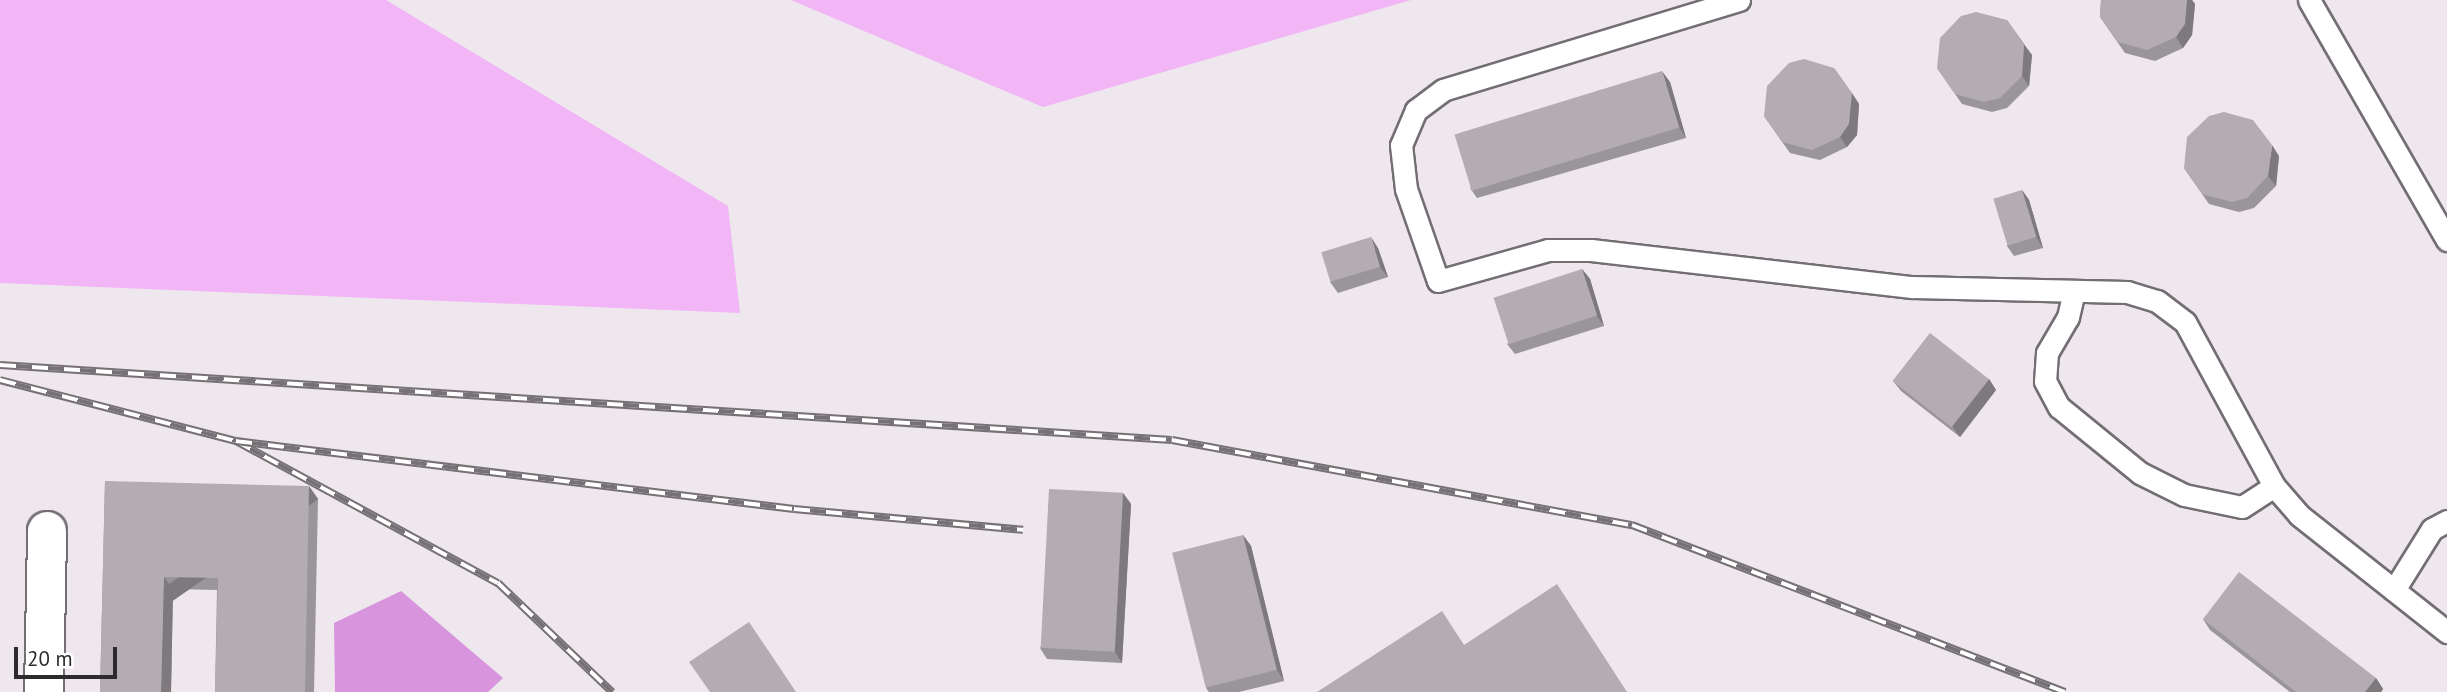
<!DOCTYPE html>
<html>
<head>
<meta charset="utf-8">
<style>
  body { margin:0 }
  #map { position:relative; width:2447px; height:692px; overflow:hidden; background:#eee7ee; font-family:"PT Sans",sans-serif }
  div>[style] { position:absolute }
  [style*='--x'] { left:calc(var(--x)*1px); top:calc(var(--y)*1px); width:calc(var(--w)*1px); rotate:calc(var(--a)*1deg) }
  .green>* { inset:0; background:#f2b5f6 }
  .water>* { inset:0; background:#d994de }
  .roads { filter:drop-shadow(2px 0 #736e74) drop-shadow(-2px 0 #736e74) drop-shadow(0 2px #736e74) drop-shadow(0 -2px #736e74) }
  .service>* { height:21px; margin:-10.5px; padding:0 10.5px; transform-origin:10.5px; border-radius:10.5px; background:#fff }
  .minor>* { height:38px; margin:-19px; padding:0 19px; transform-origin:19px; border-radius:19px; background:#fff }
  .rail>* { height:8px; margin-top:-4px; transform-origin:0; background:repeating-linear-gradient(90deg,#fff 0 16px,#757175 0 32px); box-sizing:border-box; border-block:2px solid #757175 }
  .wall>* { inset:0; background:#9a959a }
  .shaded-wall>* { inset:0; background:#7d797d; transform-origin:0 0 }
  .building>* { inset:0; background:#b3adb3; transform-origin:0 0 }
  span { translate:-50% -50%; white-space:nowrap; text-align:center; line-height:1.15; -webkit-text-stroke:7px #fff; paint-order:stroke }
  .scale { position:absolute; left:14px; top:647px; width:103px; height:32px; box-sizing:border-box; border:4px solid #2c2a2c; border-top:0; padding-left:9px; font-size:21px; line-height:24px; white-space:nowrap; color:#2c2a2c; -webkit-text-stroke:5px #fff; paint-order:stroke }
</style>
</head>
<body>
<div id="map">
  <div class="green">
    <i style="clip-path:polygon(0 0,386px 0,728px 206px,740px 313px,0 283px)"></i>
    <i style="clip-path:polygon(791px 0,1411px 0,1043px 107px)"></i>
  </div>
  <div class="water">
    <i style="clip-path:polygon(401px 591px,503px 678px,488px 692px,335px 692px,334px 623px)"></i>
  </div>
  <div class="roads">
    <div class="service">
      <i style="--x:1739;--y:0;--w:309;--a:163.1"></i>
      <i style="--x:1443;--y:90;--w:34;--a:143"></i>
      <i style="--x:1416;--y:110;--w:38;--a:113"></i>
      <i style="--x:1401;--y:145;--w:44;--a:83.5"></i>
      <i style="--x:1406;--y:189;--w:97;--a:70.8"></i>
      <i style="--x:1438;--y:281;--w:114;--a:-15.7"></i>
      <i style="--x:1548;--y:250;--w:43;--a:0"></i>
      <i style="--x:1591;--y:250;--w:323;--a:6.6"></i>
      <i style="--x:1912;--y:287;--w:215;--a:1.3"></i>
      <i style="--x:2127;--y:292;--w:31;--a:17"></i>
      <i style="--x:2157;--y:301;--w:35;--a:37"></i>
      <i style="--x:2185;--y:322;--w:187;--a:61.5"></i>
      <i style="--x:2274;--y:486;--w:38;--a:49"></i>
      <i style="--x:2299;--y:515;--w:189;--a:38.3"></i>
      <i style="--x:2309;--y:0;--w:277;--a:60.1"></i>
      <i style="--x:2074;--y:291;--w:27;--a:103"></i>
      <i style="--x:2068;--y:317;--w:42;--a:120.3"></i>
      <i style="--x:2047;--y:353;--w:28;--a:94"></i>
      <i style="--x:2045;--y:381;--w:30;--a:62"></i>
      <i style="--x:2059;--y:407;--w:104;--a:39.2"></i>
      <i style="--x:2140;--y:473;--w:49;--a:26.6"></i>
      <i style="--x:2184;--y:495;--w:59;--a:11.7"></i>
      <i style="--x:2242;--y:507;--w:38;--a:-33"></i>
      <i style="--x:2394;--y:590;--w:72;--a:-58.1"></i>
      <i style="--x:2432;--y:529;--w:17;--a:-28"></i>
    </div>
    <div class="minor">
      <i style="--x:44;--y:692;--w:161;--a:-88.9"></i>
    </div>
  </div>
  <div class="rail">
    <i style="--x:0;--y:365;--w:1174;--a:3.66"></i>
    <i style="--x:1172;--y:440;--w:468;--a:10.5"></i>
    <i style="--x:1632;--y:525;--w:464;--a:21.1"></i>
    <i style="--x:0;--y:380;--w:244;--a:14.5"></i>
    <i style="--x:236;--y:441;--w:298;--a:28.5"></i>
    <i style="--x:498;--y:583;--w:158;--a:43.7"></i>
    <i style="--x:236;--y:441;--w:562;--a:6.95"></i>
    <i style="--x:794;--y:509;--w:230;--a:5.2"></i>
  </div>
  <div class="wall">
    <i style="clip-path:polygon(2101px 0,2192px 0,2195px 4px,2192px 35px,2183px 48px,2155px 61px,2125px 53px,2100px 17px)"></i>
    <i style="clip-path:polygon(2007px 20px,2032px 55px,2029px 86px,2007px 108px,1992px 112px,1962px 104px,1937px 68px)"></i>
    <i style="clip-path:polygon(1834px 68px,1859px 104px,1857px 135px,1847px 147px,1820px 160px,1790px 153px,1764px 116px)"></i>
    <i style="clip-path:polygon(1670px 82px,1686px 138px,1477px 198px,1470px 188px)"></i>
    <i style="clip-path:polygon(2279px 156px,2276px 186px,2254px 208px,2239px 212px,2209px 204px,2184px 168px)"></i>
    <i style="clip-path:polygon(2022px 190px,2029px 200px,2043px 248px,2014px 256px,2007px 246px)"></i>
    <i style="clip-path:polygon(1378px 248px,1388px 277px,1338px 293px,1330px 282px)"></i>
    <i style="clip-path:polygon(1582px 269px,1590px 279px,1604px 326px,1515px 354px,1507px 344px)"></i>
    <i style="clip-path:polygon(1989px 379px,1996px 390px,1960px 437px,1901px 391px,1893px 381px)"></i>
    <i style="clip-path:polygon(105px 481px,318px 499px,314px 692px,215px 692px,217px 590px,173px 589px,171px 692px,100px 692px)"></i>
    <i style="clip-path:polygon(1123px 493px,1131px 504px,1122px 663px,1047px 659px,1040px 648px)"></i>
    <i style="clip-path:polygon(1243px 535px,1251px 546px,1284px 681px,1239px 692px,1209px 692px,1206px 688px)"></i>
    <i style="clip-path:polygon(2203px 619px,2376px 678px,2383px 689px,2381px 692px,2290px 692px,2210px 630px)"></i>
  </div>
  <div class="shaded-wall">
    <i style="clip-path:polygon(2187px 0,2192px 0,2195px 4px,2192px 35px,2183px 48px,2176px 37px)"></i>
    <i style="clip-path:polygon(2024px 45px,2032px 55px,2029px 86px,2022px 76px)"></i>
    <i style="clip-path:polygon(1662px 71px,1670px 82px,1686px 138px,1679px 127px)"></i>
    <i style="clip-path:polygon(1852px 93px,1859px 104px,1857px 135px,1847px 147px,1840px 137px)"></i>
    <i style="clip-path:polygon(2272px 145px,2279px 156px,2276px 186px,2268px 176px)"></i>
    <i style="clip-path:polygon(2022px 190px,2029px 200px,2043px 248px,2036px 237px)"></i>
    <i style="clip-path:polygon(1371px 237px,1378px 248px,1388px 277px,1380px 267px)"></i>
    <i style="clip-path:polygon(1582px 269px,1590px 279px,1604px 326px,1597px 316px)"></i>
    <i style="clip-path:polygon(1989px 379px,1996px 390px,1960px 437px,1952px 426px)"></i>
    <i style="left:309px;top:486px;width:16px;height:206px;rotate:55deg"></i>
    <i style="clip-path:polygon(1123px 493px,1131px 504px,1122px 663px,1115px 652px)"></i>
    <i style="clip-path:polygon(1243px 535px,1251px 546px,1284px 681px,1277px 670px)"></i>
    <i style="clip-path:polygon(164px 577px,173px 589px,171px 692px,161px 692px)"></i>
    <i style="clip-path:polygon(2376px 678px,2383px 689px,2381px 692px,2365px 692px)"></i>
  </div>
  <div class="building">
    <i style="clip-path:polygon(2101px 0,2187px 0,2185px 24px,2176px 37px,2147px 50px,2118px 42px,2100px 17px)"></i>
    <i style="clip-path:polygon(1976px 12px,2007px 20px,2024px 45px,2022px 76px,2000px 98px,1984px 102px,1955px 94px,1937px 68px,1940px 38px,1961px 16px)"></i>
    <i style="clip-path:polygon(1804px 59px,1834px 68px,1852px 93px,1849px 124px,1840px 137px,1812px 150px,1782px 142px,1764px 116px,1767px 86px,1789px 63px)"></i>
    <i style="left:1662px;top:71px;width:59px;height:217px;rotate:73deg"></i>
    <i style="clip-path:polygon(2224px 112px,2253px 120px,2272px 145px,2268px 176px,2247px 198px,2232px 202px,2202px 194px,2184px 168px,2187px 137px,2209px 116px)"></i>
    <i style="left:2022px;top:190px;width:49px;height:30px;rotate:73deg"></i>
    <i style="left:1371px;top:237px;width:31px;height:52px;rotate:73deg"></i>
    <i style="left:1582px;top:269px;width:49px;height:93px;rotate:72deg"></i>
    <i style="left:1930px;top:333px;width:75px;height:61px;rotate:38deg"></i>
    <i style="clip-path:polygon(105px 481px,309px 486px,305px 692px,215px 692px,218px 578px,164px 577px,161px 692px,100px 692px)"></i>
    <i style="left:1049px;top:489px;width:74px;height:159px;rotate:3deg"></i>
    <i style="left:1243px;top:535px;width:139px;height:73px;rotate:76deg"></i>
    <i style="clip-path:polygon(2239px 572px,2376px 678px,2365px 692px,2296px 692px,2203px 619px)"></i>
    <i style="clip-path:polygon(1557px 584px,1627px 692px,1317px 692px,1442px 611px,1464px 645px)"></i>
    <i style="clip-path:polygon(749px 622px,796px 692px,710px 692px,689px 662px)"></i>
  </div>
  <div class="scale">20 m</div>
</div>
</body>
</html>
